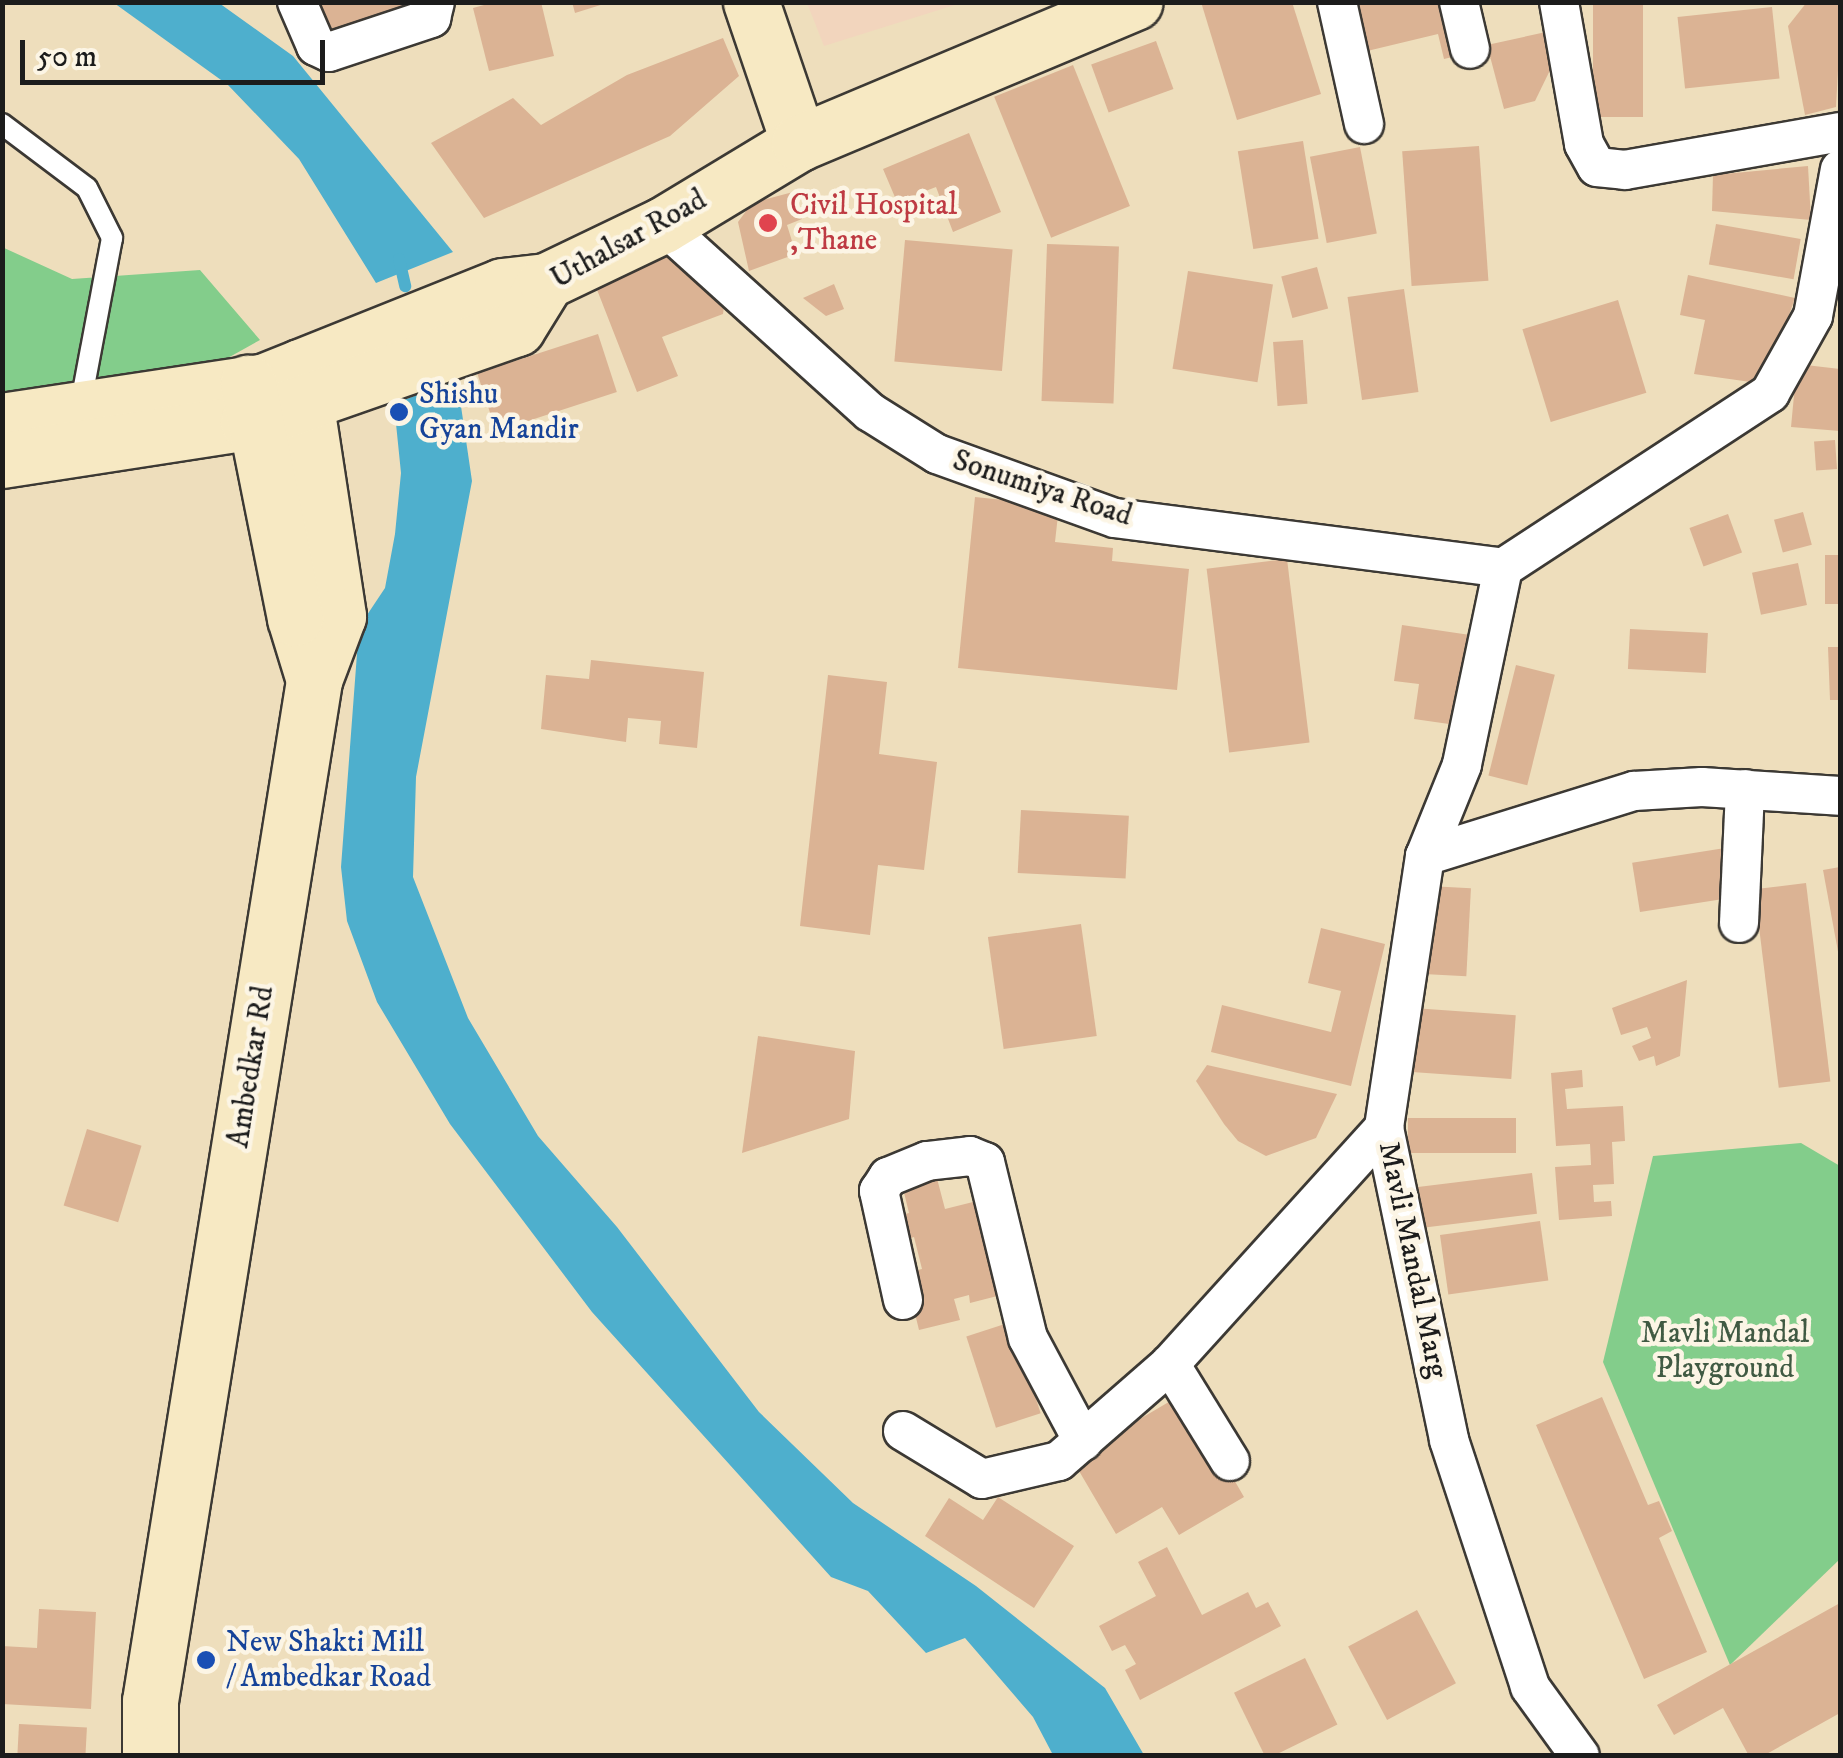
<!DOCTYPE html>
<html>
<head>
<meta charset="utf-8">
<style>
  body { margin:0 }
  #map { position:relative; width:1843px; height:1758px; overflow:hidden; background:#eedebc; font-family:"IM FELL DW Pica",serif }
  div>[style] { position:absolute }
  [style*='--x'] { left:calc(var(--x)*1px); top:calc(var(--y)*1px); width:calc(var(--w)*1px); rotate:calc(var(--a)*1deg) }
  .built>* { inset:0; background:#f2d5bd }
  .green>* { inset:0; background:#83cd8b }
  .water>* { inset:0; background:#4eafcd }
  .stream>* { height:12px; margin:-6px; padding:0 6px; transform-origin:6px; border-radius:6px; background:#4eafcd }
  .building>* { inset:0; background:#dbb394; transform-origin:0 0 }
  .roads { filter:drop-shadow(2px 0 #3c3934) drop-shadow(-2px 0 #3c3934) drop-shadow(0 2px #3c3934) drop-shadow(0 -2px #3c3934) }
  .lane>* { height:20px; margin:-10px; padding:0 10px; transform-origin:10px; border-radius:10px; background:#fff }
  .street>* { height:38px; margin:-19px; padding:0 19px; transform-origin:19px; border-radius:19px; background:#fff }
  .secondary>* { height:55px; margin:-27.5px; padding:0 27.5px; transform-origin:27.5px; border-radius:27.5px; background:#f7e9c3 }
  .dots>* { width:28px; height:28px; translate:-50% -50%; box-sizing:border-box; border:5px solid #fcf5e5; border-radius:50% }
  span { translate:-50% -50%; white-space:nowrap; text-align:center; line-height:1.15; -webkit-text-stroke:9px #fcf5e5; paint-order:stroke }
  .health-label { font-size:30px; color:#be3a42 }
  .left { translate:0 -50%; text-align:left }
  .street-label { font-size:30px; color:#1c1c1c }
  .transit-label { font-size:30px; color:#164399 }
  .park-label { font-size:30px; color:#405a43 }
  .frame { position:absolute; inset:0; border:5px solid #1c1c1c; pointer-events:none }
  .scale { position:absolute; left:20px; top:40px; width:305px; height:45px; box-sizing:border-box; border:5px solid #1c1c1c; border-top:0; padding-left:12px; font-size:30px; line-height:35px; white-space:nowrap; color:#1c1c1c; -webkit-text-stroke:8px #fcf5e5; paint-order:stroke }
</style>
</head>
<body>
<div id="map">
  <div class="built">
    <i style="clip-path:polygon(807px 3px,961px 3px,824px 46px)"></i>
  </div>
  <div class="green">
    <i style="clip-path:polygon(2px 247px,72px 279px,200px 270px,260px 340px,217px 364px,3px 392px)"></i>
    <i style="clip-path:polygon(1801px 1143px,1840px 1166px,1840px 1559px,1730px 1665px,1603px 1362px,1653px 1156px)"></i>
  </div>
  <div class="water">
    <i style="clip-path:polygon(114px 3px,219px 3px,293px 56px,453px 252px,376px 283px,299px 159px,228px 85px)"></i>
    <i style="clip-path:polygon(457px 379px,472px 481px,416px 777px,413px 877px,468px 1018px,538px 1136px,617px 1227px,759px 1412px,853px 1503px,976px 1586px,1105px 1688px,1144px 1755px,1053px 1755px,1033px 1717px,965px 1638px,926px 1653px,868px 1591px,831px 1577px,592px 1312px,450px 1124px,377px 1002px,347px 921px,341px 867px,359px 627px,385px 588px,395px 534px,401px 473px,394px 404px)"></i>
  </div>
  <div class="stream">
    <i style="--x:399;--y:259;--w:28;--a:77"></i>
  </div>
  <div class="building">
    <i style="clip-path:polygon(313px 2px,424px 2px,328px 41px)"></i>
    <i style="clip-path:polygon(495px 2px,541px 2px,554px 56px,489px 71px,473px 8px)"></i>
    <i style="clip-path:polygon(572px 2px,607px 2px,607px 3px,575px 13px)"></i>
    <i style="clip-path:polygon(1201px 2px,1292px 2px,1321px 94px,1237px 120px)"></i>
    <i style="clip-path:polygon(1351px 2px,1453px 2px,1465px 54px,1444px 59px,1438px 34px,1363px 52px)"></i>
    <i style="left:1593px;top:2px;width:50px;height:115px"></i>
    <i style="clip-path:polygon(1807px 2px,1840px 2px,1840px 33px,1836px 107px,1805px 115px,1788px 26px)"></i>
    <i style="left:1772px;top:7px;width:72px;height:95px;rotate:84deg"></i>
    <i style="clip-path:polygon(1546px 32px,1554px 62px,1535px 101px,1504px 109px,1487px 45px)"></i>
    <i style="clip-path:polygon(723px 38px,739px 76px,670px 136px,484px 218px,431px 143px,513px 98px,541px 125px,627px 75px)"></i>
    <i style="left:1156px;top:41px;width:51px;height:69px;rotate:70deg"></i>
    <i style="left:1073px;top:65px;width:152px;height:85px;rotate:68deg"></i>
    <i style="clip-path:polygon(969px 133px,1001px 212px,953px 232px,936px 187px,897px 202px,883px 169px)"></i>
    <i style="left:1303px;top:141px;width:99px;height:66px;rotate:81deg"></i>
    <i style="left:1479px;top:146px;width:135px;height:77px;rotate:86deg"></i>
    <i style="left:1360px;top:147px;width:88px;height:51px;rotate:79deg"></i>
    <i style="clip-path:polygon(1808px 166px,1811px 220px,1712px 211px,1713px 175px)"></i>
    <i style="clip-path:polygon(793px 192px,802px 219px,787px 225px,796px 254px,749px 271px,738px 222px,752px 203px)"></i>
    <i style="left:1716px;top:224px;width:86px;height:41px;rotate:10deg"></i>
    <i style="left:905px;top:240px;width:108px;height:122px;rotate:5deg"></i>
    <i style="left:1047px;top:244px;width:72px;height:157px;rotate:2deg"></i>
    <i style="clip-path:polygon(674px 251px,726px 292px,723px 314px,662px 337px,678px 376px,637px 392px,594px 282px)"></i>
    <i style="left:1317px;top:267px;width:43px;height:37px;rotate:75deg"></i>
    <i style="left:1188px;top:271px;width:86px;height:99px;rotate:9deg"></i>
    <i style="clip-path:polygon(1688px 275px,1795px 298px,1765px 384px,1694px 374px,1705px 320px,1680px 315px)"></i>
    <i style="clip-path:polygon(834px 284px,844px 309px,826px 316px,803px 298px)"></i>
    <i style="left:1404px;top:289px;width:104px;height:57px;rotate:82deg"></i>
    <i style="left:1618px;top:300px;width:97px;height:100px;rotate:73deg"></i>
    <i style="left:598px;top:334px;width:61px;height:127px;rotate:72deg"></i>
    <i style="left:1303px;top:340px;width:64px;height:30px;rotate:86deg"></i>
    <i style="clip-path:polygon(1797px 364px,1840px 369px,1840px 431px,1791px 427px)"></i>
    <i style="left:1835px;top:440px;width:29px;height:21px;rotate:86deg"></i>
    <i style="clip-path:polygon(975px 497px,1059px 506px,1055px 542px,1113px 548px,1112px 561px,1189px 569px,1177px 690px,958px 668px)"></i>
    <i style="left:1803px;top:512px;width:34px;height:30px;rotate:75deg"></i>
    <i style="left:1728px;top:514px;width:41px;height:41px;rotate:70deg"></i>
    <i style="left:1840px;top:555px;width:49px;height:15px;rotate:90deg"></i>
    <i style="left:1287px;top:559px;width:185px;height:81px;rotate:83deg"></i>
    <i style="left:1798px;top:563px;width:43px;height:47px;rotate:78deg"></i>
    <i style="clip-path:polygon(1402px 625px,1477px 636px,1463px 726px,1414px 719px,1419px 684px,1394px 681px)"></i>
    <i style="left:1630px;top:629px;width:78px;height:40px;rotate:3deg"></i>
    <i style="clip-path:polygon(1828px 647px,1840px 647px,1840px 700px,1830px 700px)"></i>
    <i style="clip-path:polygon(591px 660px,704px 672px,697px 748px,659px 744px,661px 721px,628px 718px,626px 742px,541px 729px,546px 675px,589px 679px)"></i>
    <i style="left:1516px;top:665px;width:40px;height:114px;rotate:14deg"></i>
    <i style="clip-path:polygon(828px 675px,887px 682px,879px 754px,937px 762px,924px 870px,878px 865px,870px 935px,800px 926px)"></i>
    <i style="left:1021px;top:810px;width:108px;height:63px;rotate:3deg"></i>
    <i style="left:1725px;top:848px;width:50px;height:94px;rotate:81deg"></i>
    <i style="clip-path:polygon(1840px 867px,1840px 956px,1839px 957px,1823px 870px)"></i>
    <i style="left:1806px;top:883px;width:200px;height:52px;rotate:83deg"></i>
    <i style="left:1428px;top:886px;width:43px;height:88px;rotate:3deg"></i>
    <i style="left:1081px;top:924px;width:113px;height:94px;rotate:82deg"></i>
    <i style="clip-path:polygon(1321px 928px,1385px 944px,1351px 1086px,1211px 1052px,1222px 1005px,1331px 1032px,1341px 991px,1308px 983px)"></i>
    <i style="clip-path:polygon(1687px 980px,1680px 1056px,1656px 1066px,1654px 1056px,1639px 1061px,1632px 1046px,1651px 1038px,1647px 1027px,1621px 1035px,1612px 1008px)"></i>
    <i style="left:1413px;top:1008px;width:103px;height:64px;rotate:4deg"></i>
    <i style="clip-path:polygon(758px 1036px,855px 1051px,849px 1119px,742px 1153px)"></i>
    <i style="clip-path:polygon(1207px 1065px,1337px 1094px,1316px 1138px,1266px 1156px,1238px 1141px,1224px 1124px,1196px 1081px)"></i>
    <i style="clip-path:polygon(1582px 1070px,1583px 1087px,1565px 1089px,1567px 1109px,1623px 1106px,1625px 1141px,1612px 1142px,1614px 1184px,1593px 1185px,1594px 1202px,1611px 1201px,1612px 1216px,1559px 1220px,1555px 1167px,1591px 1165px,1590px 1144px,1556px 1146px,1551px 1073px)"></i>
    <i style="left:1516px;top:1118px;width:35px;height:108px;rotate:90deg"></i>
    <i style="left:87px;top:1129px;width:57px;height:80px;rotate:17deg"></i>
    <i style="clip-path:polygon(934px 1167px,945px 1209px,985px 1199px,1009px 1293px,970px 1303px,969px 1295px,954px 1299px,960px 1320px,919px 1330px,905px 1273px,922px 1269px,914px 1237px,897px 1242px,891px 1218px,909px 1213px,900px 1176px)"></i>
    <i style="left:1532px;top:1173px;width:41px;height:119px;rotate:83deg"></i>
    <i style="left:1540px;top:1221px;width:60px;height:101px;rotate:82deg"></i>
    <i style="left:1011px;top:1322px;width:96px;height:47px;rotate:72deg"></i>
    <i style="clip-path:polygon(1184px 1393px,1244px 1497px,1179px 1535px,1162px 1507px,1116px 1534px,1072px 1459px)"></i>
    <i style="clip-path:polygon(1602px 1397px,1648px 1505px,1659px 1501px,1672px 1531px,1659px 1538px,1707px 1652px,1644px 1679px,1536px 1425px)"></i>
    <i style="clip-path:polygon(998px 1497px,1074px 1546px,1034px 1608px,925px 1536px,949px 1498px,983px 1520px)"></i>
    <i style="clip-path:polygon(1167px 1547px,1202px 1615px,1248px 1592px,1256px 1608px,1268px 1602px,1281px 1626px,1140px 1700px,1125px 1670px,1136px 1664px,1125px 1645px,1112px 1651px,1099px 1626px,1156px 1596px,1138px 1562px)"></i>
    <i style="clip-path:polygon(1840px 1603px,1840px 1713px,1763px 1756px,1749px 1756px,1723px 1708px,1674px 1735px,1657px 1705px)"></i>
    <i style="clip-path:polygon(39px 1609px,96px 1612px,91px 1709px,2px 1704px,2px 1646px,37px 1648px)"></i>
    <i style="left:1417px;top:1610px;width:83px;height:78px;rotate:62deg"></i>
    <i style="left:1305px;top:1658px;width:74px;height:79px;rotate:64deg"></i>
    <i style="left:19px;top:1724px;width:68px;height:32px;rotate:3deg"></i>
  </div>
  <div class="roads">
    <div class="lane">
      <i style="--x:2;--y:124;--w:106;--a:37"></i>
      <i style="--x:87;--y:188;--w:56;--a:63.4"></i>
      <i style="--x:112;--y:238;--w:172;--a:100.7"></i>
    </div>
    <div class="street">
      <i style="--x:297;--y:2;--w:48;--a:66.6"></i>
      <i style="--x:316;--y:46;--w:14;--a:25"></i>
      <i style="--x:329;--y:52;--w:108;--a:-18.4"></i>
      <i style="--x:431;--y:18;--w:16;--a:-76"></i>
      <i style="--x:1337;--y:2;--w:125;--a:77.5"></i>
      <i style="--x:1459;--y:2;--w:48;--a:76.8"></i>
      <i style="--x:1559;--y:2;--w:144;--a:80"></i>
      <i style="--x:1584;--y:144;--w:26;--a:61"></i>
      <i style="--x:1597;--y:167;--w:28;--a:6"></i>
      <i style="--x:1625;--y:170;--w:218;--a:-10"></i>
      <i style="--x:663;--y:225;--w:279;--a:42.1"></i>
      <i style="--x:870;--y:412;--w:79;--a:32.1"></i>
      <i style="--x:937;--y:454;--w:189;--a:19.8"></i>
      <i style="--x:1115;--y:518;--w:391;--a:7.3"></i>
      <i style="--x:1503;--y:568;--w:201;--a:101.8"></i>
      <i style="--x:1462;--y:765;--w:98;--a:112.1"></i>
      <i style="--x:1425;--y:856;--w:275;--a:98.6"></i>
      <i style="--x:1384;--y:1128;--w:319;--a:78.2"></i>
      <i style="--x:1449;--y:1440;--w:260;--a:71.8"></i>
      <i style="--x:1530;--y:1687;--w:85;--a:54.1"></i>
      <i style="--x:1503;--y:568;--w:319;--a:-33.2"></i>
      <i style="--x:1770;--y:393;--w:88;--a:-60.8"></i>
      <i style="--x:1813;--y:316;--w:149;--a:-79.6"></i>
      <i style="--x:1425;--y:856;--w:219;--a:-17.3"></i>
      <i style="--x:1634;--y:791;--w:68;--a:-3.4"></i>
      <i style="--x:1702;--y:787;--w:138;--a:3.7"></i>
      <i style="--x:1739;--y:923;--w:134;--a:-87.4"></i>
      <i style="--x:903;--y:1300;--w:112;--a:-102.4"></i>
      <i style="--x:879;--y:1191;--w:17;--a:-57"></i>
      <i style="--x:888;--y:1177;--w:42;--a:-22.3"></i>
      <i style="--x:927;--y:1161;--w:43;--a:-6.6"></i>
      <i style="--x:970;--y:1156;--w:16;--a:22"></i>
      <i style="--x:985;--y:1162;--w:181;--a:76.3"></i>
      <i style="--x:1028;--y:1338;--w:117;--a:61.9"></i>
      <i style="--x:1170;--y:1364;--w:114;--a:58.3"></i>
      <i style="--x:903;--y:1431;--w:92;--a:31.3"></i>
      <i style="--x:982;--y:1479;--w:79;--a:-13.2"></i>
      <i style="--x:1059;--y:1461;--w:147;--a:-41.1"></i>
      <i style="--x:1170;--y:1364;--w:319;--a:-47.8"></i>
    </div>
    <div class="secondary">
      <i style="--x:751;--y:2;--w:149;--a:71.2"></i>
      <i style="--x:300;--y:367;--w:252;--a:81.3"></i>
      <i style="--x:338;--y:616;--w:68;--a:110.6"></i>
      <i style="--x:2;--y:421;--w:266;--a:-8.6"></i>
      <i style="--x:265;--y:381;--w:255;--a:-21.8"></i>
      <i style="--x:502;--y:286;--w:44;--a:-6.5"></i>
      <i style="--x:2;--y:460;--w:249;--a:-8.8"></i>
      <i style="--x:248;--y:422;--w:285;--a:-19.3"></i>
      <i style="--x:517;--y:328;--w:55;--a:-58.3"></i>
      <i style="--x:546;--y:281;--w:130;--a:-25.6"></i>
      <i style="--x:663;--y:225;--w:159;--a:-31.1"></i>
      <i style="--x:799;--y:143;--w:364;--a:-22.8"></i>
      <i style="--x:150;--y:1756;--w:55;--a:-90"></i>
      <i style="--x:150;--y:1701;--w:1034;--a:-80.87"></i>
      <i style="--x:314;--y:680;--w:65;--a:-107"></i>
      <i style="--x:295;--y:618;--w:240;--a:-101.3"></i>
    </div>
  </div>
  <div class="dots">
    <i style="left:768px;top:223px;background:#e0444e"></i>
    <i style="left:399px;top:412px;background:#1a4fb4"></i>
    <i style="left:206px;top:1660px;background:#1a4fb4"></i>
  </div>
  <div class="health-label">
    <span class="left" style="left:790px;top:223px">Civil Hospital<br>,Thane</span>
  </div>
  <div class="street-label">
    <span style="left:629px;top:240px;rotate:-29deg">Uthalsar Road</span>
    <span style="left:1042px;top:489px;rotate:18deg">Sonumiya Road</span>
    <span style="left:252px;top:1067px;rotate:-81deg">Ambedkar Rd</span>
    <span style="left:1412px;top:1260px;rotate:78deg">Mavli Mandal Marg</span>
  </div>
  <div class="transit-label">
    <span class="left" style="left:419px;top:412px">Shishu<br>Gyan Mandir</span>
    <span class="left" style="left:226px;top:1660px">New Shakti Mill<br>/ Ambedkar Road</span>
  </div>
  <div class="park-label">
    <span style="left:1725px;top:1351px">Mavli Mandal<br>Playground</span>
  </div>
  <div class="frame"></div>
  <div class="scale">50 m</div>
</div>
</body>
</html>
